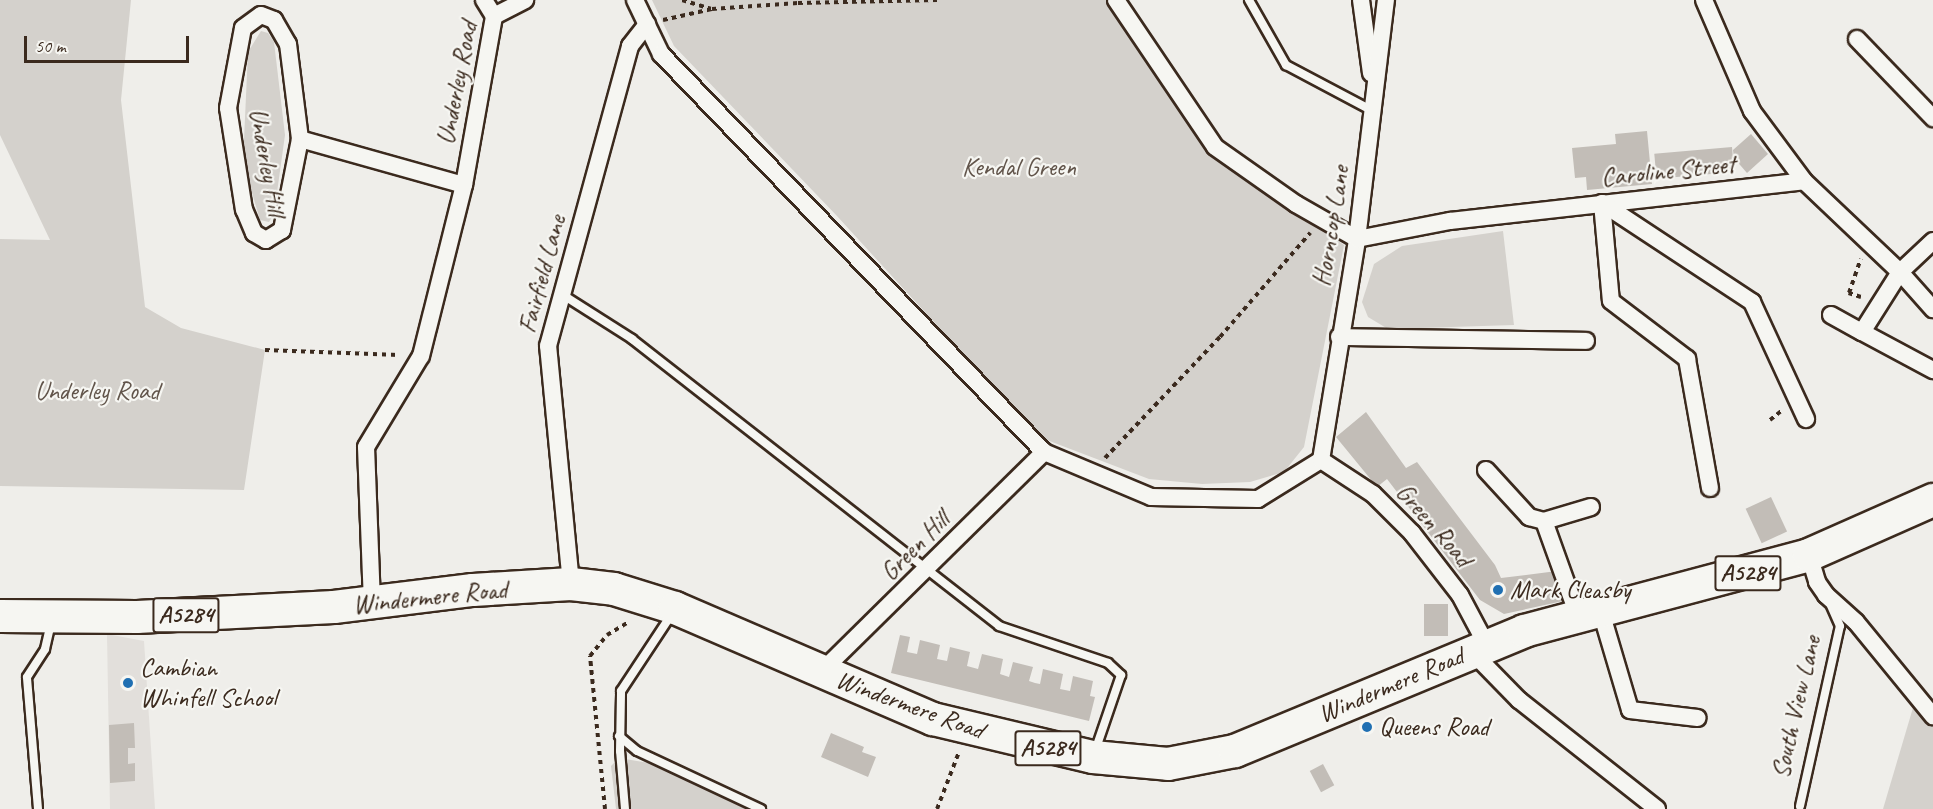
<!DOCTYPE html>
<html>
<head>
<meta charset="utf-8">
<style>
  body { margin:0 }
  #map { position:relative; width:1933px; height:809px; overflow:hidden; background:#efeeea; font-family:Caveat,sans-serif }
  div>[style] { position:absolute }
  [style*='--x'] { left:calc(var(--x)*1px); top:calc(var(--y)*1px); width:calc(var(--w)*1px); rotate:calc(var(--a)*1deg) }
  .built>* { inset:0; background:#e2dfdb }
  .green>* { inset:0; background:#d4d1cc }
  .building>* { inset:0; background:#c2bdb7; transform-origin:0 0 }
  .path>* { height:4px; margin-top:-2px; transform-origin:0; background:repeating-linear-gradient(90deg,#3b2a1e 0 4.5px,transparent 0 9px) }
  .roads { filter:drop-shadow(2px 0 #3b2a1e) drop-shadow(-2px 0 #3b2a1e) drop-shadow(0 2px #3b2a1e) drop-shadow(0 -2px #3b2a1e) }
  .lane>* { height:8px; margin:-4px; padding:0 4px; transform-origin:4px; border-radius:4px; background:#f6f6f2 }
  .street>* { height:16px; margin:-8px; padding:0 8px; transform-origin:8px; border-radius:8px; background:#f6f6f2 }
  .highway>* { height:32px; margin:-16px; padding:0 16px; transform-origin:16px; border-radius:16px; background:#f6f6f2 }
  .dots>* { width:16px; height:16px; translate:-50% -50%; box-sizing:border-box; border:3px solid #f6f6f2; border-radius:50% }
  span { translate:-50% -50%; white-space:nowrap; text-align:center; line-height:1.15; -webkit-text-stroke:4.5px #f6f6f2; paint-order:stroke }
  .shield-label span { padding:2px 4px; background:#f6f6f2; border:2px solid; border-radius:4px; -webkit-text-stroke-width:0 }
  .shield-label { font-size:24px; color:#3b2a1e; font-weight:700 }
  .street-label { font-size:26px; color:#3b2a1e }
  .park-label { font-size:26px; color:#61544a }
  .poi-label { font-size:26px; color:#3b2a1e }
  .left { translate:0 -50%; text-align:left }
  .scale { position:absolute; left:24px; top:36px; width:165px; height:27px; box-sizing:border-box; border:3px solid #3b2a1e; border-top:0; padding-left:8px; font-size:18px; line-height:21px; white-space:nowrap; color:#3b2a1e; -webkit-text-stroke:4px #f6f6f2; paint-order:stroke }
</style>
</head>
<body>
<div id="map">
  <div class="built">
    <i style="clip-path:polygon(107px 634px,144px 641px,155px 809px,110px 809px)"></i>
  </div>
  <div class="green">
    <i style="clip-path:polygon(0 0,131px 0,121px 100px,145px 307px,181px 328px,265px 350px,244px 490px,0 486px,0 239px,50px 240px,0 135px)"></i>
    <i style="clip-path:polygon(652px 0,1106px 0,1213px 152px,1344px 245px,1304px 447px,1284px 472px,1250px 482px,1202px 484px,1149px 479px,1039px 437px,837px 216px,674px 46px)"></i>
    <i style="clip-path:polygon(261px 31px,268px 33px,274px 42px,285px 135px,274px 214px,269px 222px,260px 220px,243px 162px,248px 52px)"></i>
    <i style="clip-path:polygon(1503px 231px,1514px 325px,1388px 329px,1368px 317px,1362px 302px,1374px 264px,1402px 246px)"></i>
    <i style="clip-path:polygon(1915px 701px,1933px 724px,1933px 809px,1883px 809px)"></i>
    <i style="clip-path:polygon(619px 758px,655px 764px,746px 809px,616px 809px,611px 766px)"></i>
  </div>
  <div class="building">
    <i style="clip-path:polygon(1647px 131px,1652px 184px,1587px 190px,1586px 177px,1575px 178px,1572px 148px,1616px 144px,1615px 134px)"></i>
    <i style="clip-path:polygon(1751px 134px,1768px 154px,1747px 173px,1734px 158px,1733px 150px)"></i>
    <i style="left:1732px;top:147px;width:25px;height:78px;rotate:85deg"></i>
    <i style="clip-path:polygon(1366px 412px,1406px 468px,1417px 462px,1495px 565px,1501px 578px,1557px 571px,1563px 601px,1504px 614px,1480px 600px,1387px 479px,1377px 487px,1336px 437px)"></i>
    <i style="left:1771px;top:497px;width:38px;height:28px;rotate:65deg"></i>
    <i style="left:1424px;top:604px;width:24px;height:32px"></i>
    <i style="clip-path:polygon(900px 635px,910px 637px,907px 652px,917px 654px,920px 640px,940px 645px,937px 659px,947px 661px,950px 647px,970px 652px,967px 666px,978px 669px,982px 654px,1003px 659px,1000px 674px,1009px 677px,1013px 662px,1033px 667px,1029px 681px,1035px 683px,1040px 684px,1043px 669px,1063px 674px,1060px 689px,1070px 691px,1073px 676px,1093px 681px,1090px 696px,1095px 697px,1089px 721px,891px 673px)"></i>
    <i style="clip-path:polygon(134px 723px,135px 748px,128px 748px,128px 764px,135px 763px,135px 781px,110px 783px,109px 725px)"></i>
    <i style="clip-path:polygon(831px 733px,864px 747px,862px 752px,876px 757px,868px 777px,821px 757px)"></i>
    <i style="left:1323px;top:764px;width:24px;height:15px;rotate:62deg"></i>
  </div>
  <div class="path">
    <i style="--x:682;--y:0;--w:30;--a:17"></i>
    <i style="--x:663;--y:20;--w:50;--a:-12.7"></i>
    <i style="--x:712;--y:9;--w:86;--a:-4"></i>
    <i style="--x:798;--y:3;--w:139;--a:-1.2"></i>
    <i style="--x:1861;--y:297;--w:13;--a:-162"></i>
    <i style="--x:1849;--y:293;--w:36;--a:-71"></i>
    <i style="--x:265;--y:350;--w:134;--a:2.1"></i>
    <i style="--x:1770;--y:420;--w:14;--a:-39"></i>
    <i style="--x:1105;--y:458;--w:167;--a:-46.5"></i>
    <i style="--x:1220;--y:337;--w:138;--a:-49.1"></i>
    <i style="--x:605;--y:809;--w:154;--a:-95.6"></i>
    <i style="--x:590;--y:656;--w:27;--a:-51"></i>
    <i style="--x:607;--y:635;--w:26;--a:-31"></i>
    <i style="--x:937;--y:809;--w:61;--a:-68.9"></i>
  </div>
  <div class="roads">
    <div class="lane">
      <i style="--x:1249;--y:0;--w:75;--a:60.4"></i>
      <i style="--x:1286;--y:65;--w:98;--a:27.9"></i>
      <i style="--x:563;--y:295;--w:82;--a:32.5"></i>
      <i style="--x:632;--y:339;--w:466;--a:38"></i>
      <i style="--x:999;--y:626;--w:115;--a:18.7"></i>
      <i style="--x:1108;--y:663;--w:18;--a:43"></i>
      <i style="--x:1121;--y:675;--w:80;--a:108.9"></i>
      <i style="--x:619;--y:736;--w:23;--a:40"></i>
      <i style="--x:637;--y:751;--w:137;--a:25.1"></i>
      <i style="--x:1800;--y:806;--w:184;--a:-77.5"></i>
      <i style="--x:1840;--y:626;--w:22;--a:-114"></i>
      <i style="--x:38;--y:809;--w:132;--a:-94.8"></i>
      <i style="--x:27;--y:677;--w:33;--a:-57"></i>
      <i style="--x:45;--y:649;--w:28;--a:-77"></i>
      <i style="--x:625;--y:809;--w:58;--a:-94.9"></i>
      <i style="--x:620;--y:751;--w:60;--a:-89"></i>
      <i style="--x:621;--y:691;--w:95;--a:-56.6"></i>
    </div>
    <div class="street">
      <i style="--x:484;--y:0;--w:19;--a:58"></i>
      <i style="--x:635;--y:0;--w:60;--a:64.3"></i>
      <i style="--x:661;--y:54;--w:552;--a:46.1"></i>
      <i style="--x:1044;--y:452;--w:116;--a:22.8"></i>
      <i style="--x:1151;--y:497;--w:107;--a:1.1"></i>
      <i style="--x:1258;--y:499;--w:74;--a:-31.8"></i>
      <i style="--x:1116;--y:0;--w:177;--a:56"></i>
      <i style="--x:1215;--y:147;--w:99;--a:35.1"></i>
      <i style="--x:1296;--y:204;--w:70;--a:29.8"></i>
      <i style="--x:1357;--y:239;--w:95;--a:-11"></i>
      <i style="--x:1450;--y:221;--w:356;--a:-6.4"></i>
      <i style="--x:1804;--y:181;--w:132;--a:43.5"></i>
      <i style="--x:1900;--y:272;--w:50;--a:48.3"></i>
      <i style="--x:1361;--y:0;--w:74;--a:82.2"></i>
      <i style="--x:1704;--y:0;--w:121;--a:66.6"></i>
      <i style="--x:1752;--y:111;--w:87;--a:53.4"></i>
      <i style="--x:1857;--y:39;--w:110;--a:46.1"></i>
      <i style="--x:300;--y:139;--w:93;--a:101.2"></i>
      <i style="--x:282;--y:230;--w:19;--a:148"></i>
      <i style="--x:266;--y:240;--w:14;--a:-150"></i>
      <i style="--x:254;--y:233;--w:25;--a:-113"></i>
      <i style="--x:244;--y:210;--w:103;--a:-98.9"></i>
      <i style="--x:228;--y:108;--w:81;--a:-79.4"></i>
      <i style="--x:243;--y:28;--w:22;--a:-36"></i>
      <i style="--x:261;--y:15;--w:14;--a:21"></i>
      <i style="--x:274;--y:20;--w:28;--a:60"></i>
      <i style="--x:288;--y:44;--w:96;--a:82.8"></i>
      <i style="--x:300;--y:139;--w:170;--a:15.7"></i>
      <i style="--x:1602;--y:203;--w:98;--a:84.8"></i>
      <i style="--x:1611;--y:301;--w:96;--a:37.3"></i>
      <i style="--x:1687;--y:359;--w:131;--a:79.9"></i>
      <i style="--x:1602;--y:203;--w:180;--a:33.4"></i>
      <i style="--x:1752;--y:302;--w:129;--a:65.2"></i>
      <i style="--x:1933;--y:241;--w:45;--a:136.8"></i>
      <i style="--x:1900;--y:272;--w:71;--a:122.3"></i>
      <i style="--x:1862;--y:332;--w:81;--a:28.2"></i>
      <i style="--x:1831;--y:315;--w:35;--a:29"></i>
      <i style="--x:1339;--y:337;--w:247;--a:0.9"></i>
      <i style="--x:1321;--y:460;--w:224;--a:-80.7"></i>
      <i style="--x:1357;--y:239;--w:241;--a:-83.1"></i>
      <i style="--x:1321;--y:460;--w:62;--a:33.2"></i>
      <i style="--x:1373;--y:494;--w:55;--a:45"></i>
      <i style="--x:1412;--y:533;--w:78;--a:52.3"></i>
      <i style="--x:1460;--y:595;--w:55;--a:62"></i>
      <i style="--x:1486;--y:470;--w:64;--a:47.5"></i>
      <i style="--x:1529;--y:517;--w:16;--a:15"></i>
      <i style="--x:1544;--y:521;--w:103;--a:70.2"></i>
      <i style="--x:1544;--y:521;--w:49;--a:-16.6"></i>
      <i style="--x:1809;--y:555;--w:28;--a:73"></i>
      <i style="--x:1817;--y:582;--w:16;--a:55"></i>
      <i style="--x:1826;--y:595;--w:40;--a:42"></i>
      <i style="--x:1856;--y:622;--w:122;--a:50.7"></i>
      <i style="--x:571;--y:584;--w:239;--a:-95.5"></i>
      <i style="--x:548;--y:346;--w:311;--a:-74.7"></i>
      <i style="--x:630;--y:46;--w:28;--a:-52"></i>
      <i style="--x:372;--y:603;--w:156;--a:-92.2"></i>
      <i style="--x:366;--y:447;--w:106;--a:-58.9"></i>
      <i style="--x:421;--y:356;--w:176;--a:-75.9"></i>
      <i style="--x:464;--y:185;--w:172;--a:-79.9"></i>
      <i style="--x:494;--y:16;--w:35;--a:-27"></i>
      <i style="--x:1601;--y:612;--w:102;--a:73.5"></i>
      <i style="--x:1630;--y:710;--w:68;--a:6.7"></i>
      <i style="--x:1471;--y:651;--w:69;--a:45.6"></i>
      <i style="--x:1519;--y:700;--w:176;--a:38.3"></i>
      <i style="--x:820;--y:673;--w:315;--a:-44.6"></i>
    </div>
    <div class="highway">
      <i style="--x:0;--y:616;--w:137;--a:0.4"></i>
      <i style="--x:137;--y:617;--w:197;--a:-2.9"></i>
      <i style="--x:334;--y:607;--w:140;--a:-7"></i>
      <i style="--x:473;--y:590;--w:98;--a:-3.5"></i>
      <i style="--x:571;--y:584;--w:43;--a:6.6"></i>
      <i style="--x:614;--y:589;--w:64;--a:17.3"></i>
      <i style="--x:675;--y:608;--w:281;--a:23.3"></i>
      <i style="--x:933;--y:719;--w:164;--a:13.4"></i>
      <i style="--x:1093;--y:757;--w:75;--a:5.3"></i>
      <i style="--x:1168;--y:764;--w:68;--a:-11"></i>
      <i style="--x:1235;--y:751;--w:313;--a:-22.5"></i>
      <i style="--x:1524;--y:631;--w:295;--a:-14.9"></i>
      <i style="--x:1809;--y:555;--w:136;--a:-23.9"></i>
    </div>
  </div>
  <div class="dots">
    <i style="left:1498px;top:590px;background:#1f6fb2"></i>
    <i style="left:128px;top:683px;background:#1f6fb2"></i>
    <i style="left:1367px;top:727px;background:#1f6fb2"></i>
  </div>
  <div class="shield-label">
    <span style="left:1748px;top:573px">A5284</span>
    <span style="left:186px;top:615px">A5284</span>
    <span style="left:1048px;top:748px">A5284</span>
  </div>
  <div class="street-label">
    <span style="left:457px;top:83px;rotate:-79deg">Underley Road</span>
    <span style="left:267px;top:162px;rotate:80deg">Underley Hill</span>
    <span style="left:1668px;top:171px;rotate:-6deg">Caroline Street</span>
    <span style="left:1331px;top:226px;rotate:-81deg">Horncop Lane</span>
    <span style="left:542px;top:274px;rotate:-75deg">Fairfield Lane</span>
    <span style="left:1434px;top:525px;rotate:49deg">Green Road</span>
    <span style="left:915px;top:546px;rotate:-45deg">Green Hill</span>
    <span style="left:430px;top:597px;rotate:-6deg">Windermere Road</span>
    <span style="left:1391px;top:685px;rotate:-23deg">Windermere Road</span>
    <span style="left:910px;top:705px;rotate:20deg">Windermere Road</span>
    <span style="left:1796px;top:707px;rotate:-77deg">South View Lane</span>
  </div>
  <div class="park-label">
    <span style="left:1019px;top:167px">Kendal Green</span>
    <span style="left:97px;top:391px">Underley Road</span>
  </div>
  <div class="poi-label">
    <span class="left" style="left:1510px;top:590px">Mark Cleasby</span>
    <span class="left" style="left:140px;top:683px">Cambian<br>Whinfell School</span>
    <span class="left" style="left:1379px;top:727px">Queens Road</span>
  </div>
  <div class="scale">50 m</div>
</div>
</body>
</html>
